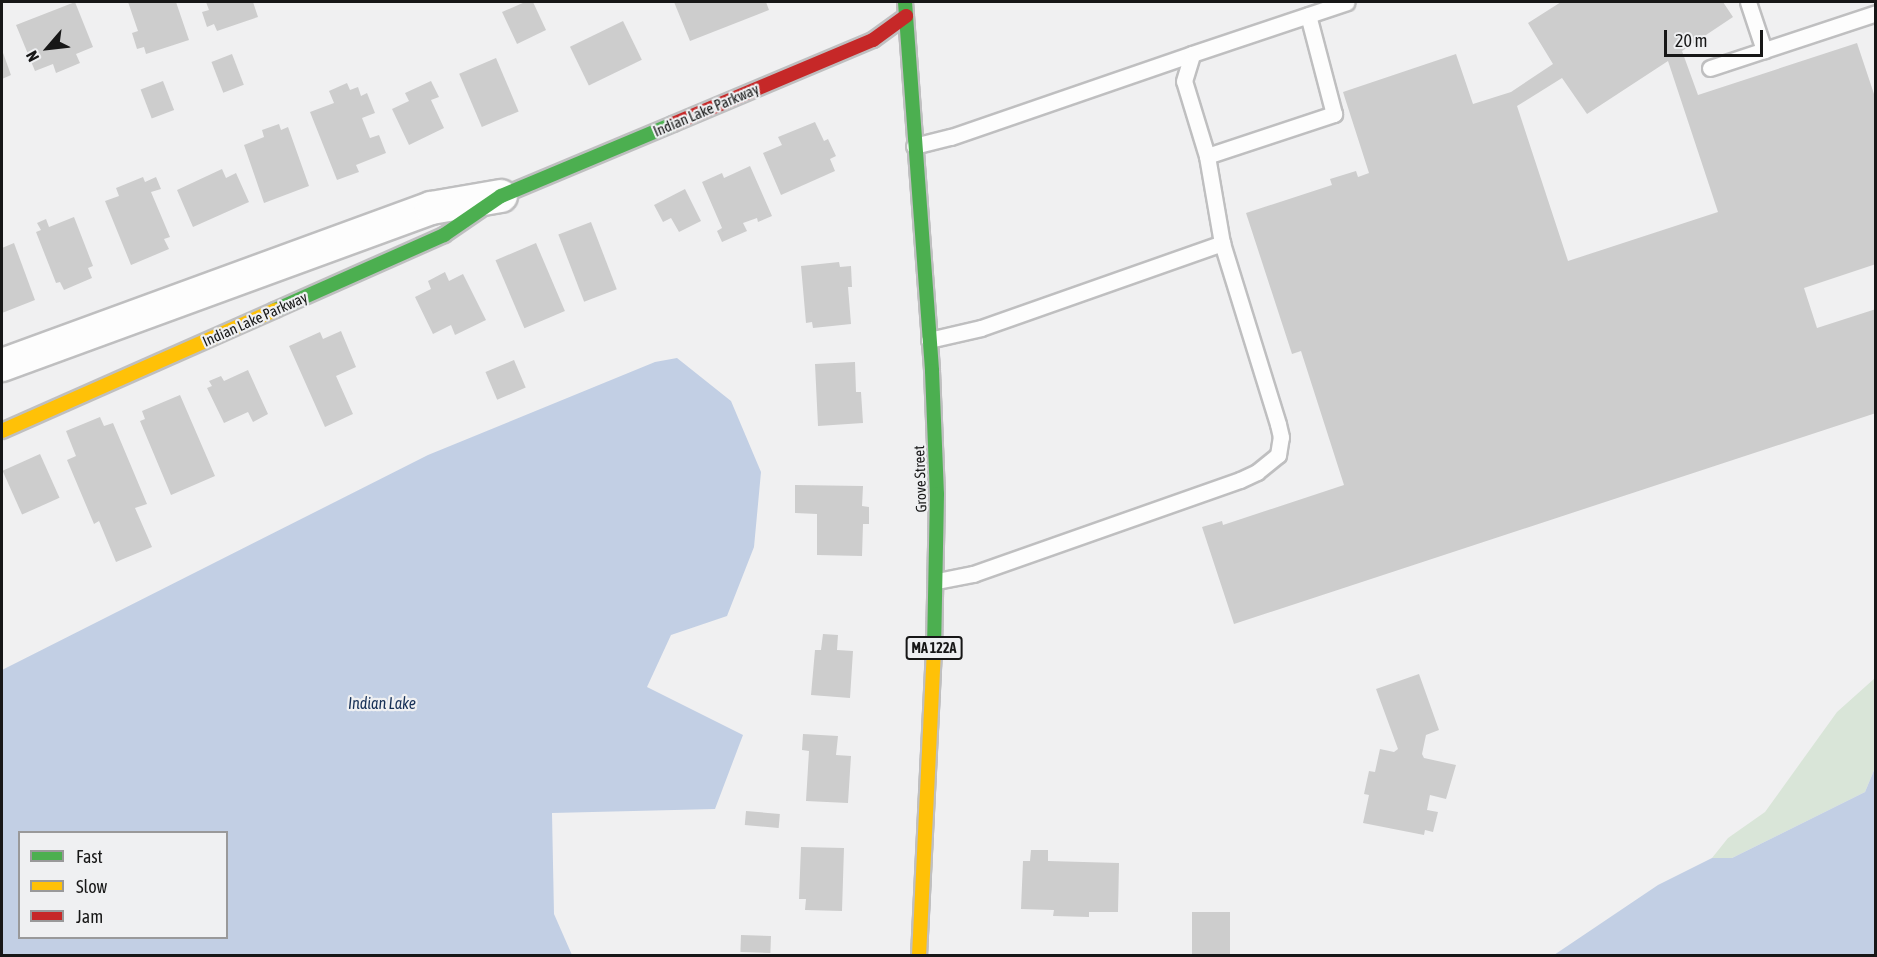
<!DOCTYPE html>
<html>
<head>
<meta charset="utf-8">
<style>
  body { margin:0 }
  #map { position:relative; width:1877px; height:957px; overflow:hidden; background:#f0f0f1; font-family:"Asap Condensed",sans-serif }
  div>[style] { position:absolute }
  [style*='--x'] { left:calc(var(--x)*1px); top:calc(var(--y)*1px); width:calc(var(--w)*1px); rotate:calc(var(--a)*1deg) }
  .green>* { inset:0; background:#d9e5d8 }
  .water>* { inset:0; background:#c2cfe4 }
  .building>* { inset:0; background:#cdcdcd; transform-origin:0 0 }
  .roads { filter:drop-shadow(2px 0 #bfbfc0) drop-shadow(-2px 0 #bfbfc0) drop-shadow(0 2px #bfbfc0) drop-shadow(0 -2px #bfbfc0) }
  .lane>* { height:15px; margin:-7.5px; padding:0 7.5px; transform-origin:7.5px; border-radius:7.5px; background:#fdfdfd }
  .street>* { height:32px; margin:-16px; padding:0 16px; transform-origin:16px; border-radius:16px; background:#fdfdfd }
  .fast>* { height:14px; margin:-7px; padding:0 7px; transform-origin:7px; border-radius:7px; background:#4caf50 }
  .slow>* { height:14px; margin:-7px; padding:0 7px; transform-origin:7px; border-radius:7px; background:#ffc107 }
  .jam>* { height:14px; margin:-7px; padding:0 7px; transform-origin:7px; border-radius:7px; background:#c62828 }
  span { translate:-50% -50%; white-space:nowrap; text-align:center; line-height:1.15; -webkit-text-stroke:4.5px #eff0f2; paint-order:stroke }
  .shield-label span { padding:2px 4px; background:#eff0f2; border:2px solid; border-radius:4px; -webkit-text-stroke-width:0 }
  .shield-label { font-size:14px; color:#171717; font-weight:700 }
  .street-label { font-size:15px; color:#171717 }
  .water-label { font-size:16px; color:#173157; font-style:italic }
  .frame { position:absolute; inset:0; border:3px solid #171717; pointer-events:none }
  .legend { position:absolute; left:18px; top:831px; width:210px; height:108px; box-sizing:border-box; background:#eff0f2; border:2px solid #99999a; margin:0; padding:8px 10px; list-style:none; font-size:18px; color:#171717 }
  .legend li { display:flex; align-items:center; gap:12px; height:30px }
  .legend b { width:30px; border:2px solid #99999a }
  .north { position:absolute; left:18px; top:18px; width:60px; height:60px; -webkit-text-stroke:4px #eff0f2; paint-order:stroke; rotate:242deg; font-size:16px; font-weight:700; line-height:24px; text-align:center; color:#171717 }
  .north::after { content:''; display:block; margin:auto; width:21px; height:27px; background:#171717; clip-path:polygon(50% 0,100% 100%,50% 72%,0 100%) }
  .scale { position:absolute; left:1664px; top:30px; width:99px; height:27px; box-sizing:border-box; border:3px solid #171717; border-top:0; padding-left:8px; font-size:18px; line-height:21px; white-space:nowrap; color:#171717; -webkit-text-stroke:4px #eff0f2; paint-order:stroke }
</style>
</head>
<body>
<div id="map">
  <div class="green">
    <i style="clip-path:polygon(1875px 678px,1875px 768px,1865px 792px,1732px 858px,1712px 858px,1728px 838px,1765px 812px,1837px 712px)"></i>
  </div>
  <div class="water">
    <i style="clip-path:polygon(evenodd,677px 358px,731px 401px,761px 472px,754px 547px,727px 616px,671px 635px,647px 687px,743px 735px,715px 809px,552px 813px,554px 914px,572px 955px,2px 955px,2px 670px,428px 455px,655px 362px,677px 358px,20px 832px,226px 832px,226px 938px,20px 938px,20px 832px)"></i>
    <i style="clip-path:polygon(1875px 768px,1875px 955px,1554px 955px,1658px 885px,1712px 858px,1732px 858px,1865px 792px)"></i>
  </div>
  <div class="building">
    <i style="clip-path:polygon(75px 2px,93px 47px,76px 54px,80px 63px,56px 73px,53px 64px,35px 71px,16px 25px)"></i>
    <i style="clip-path:polygon(128px 2px,176px 2px,189px 40px,146px 54px,144px 47px,137px 49px,132px 33px,138px 31px)"></i>
    <i style="clip-path:polygon(206px 2px,253px 2px,258px 17px,217px 31px,214px 24px,207px 27px,202px 12px,209px 10px)"></i>
    <i style="clip-path:polygon(525px 2px,533px 2px,546px 30px,517px 44px,502px 12px)"></i>
    <i style="clip-path:polygon(674px 2px,766px 2px,769px 10px,690px 41px)"></i>
    <i style="clip-path:polygon(evenodd,1561px 2px,1723px 2px,1733px 17px,1682px 51px,1698px 95px,1857px 43px,1876px 100px,1876px 264px,1804px 288px,1817px 328px,1876px 309px,1876px 413px,1234px 624px,1202px 527px,1222px 521px,1223px 525px,1344px 485px,1301px 351px,1292px 354px,1246px 213px,1332px 185px,1330px 179px,1356px 171px,1358px 177px,1369px 173px,1343px 92px,1456px 54px,1473px 104px,1511px 92px,1553px 64px,1528px 23px,1561px 2px,1668px 61px,1718px 212px,1568px 261px,1517px 106px,1562px 78px,1587px 114px,1668px 61px)"></i>
    <i style="left:623px;top:21px;width:43px;height:59px;rotate:64deg"></i>
    <i style="clip-path:polygon(2px 50px,11px 75px,2px 79px)"></i>
    <i style="left:232px;top:54px;width:33px;height:22px;rotate:69deg"></i>
    <i style="left:496px;top:58px;width:58px;height:40px;rotate:67deg"></i>
    <i style="left:163px;top:81px;width:31px;height:24px;rotate:69deg"></i>
    <i style="clip-path:polygon(431px 81px,439px 97px,431px 100px,444px 128px,409px 145px,392px 109px,409px 101px,405px 93px)"></i>
    <i style="clip-path:polygon(347px 83px,350px 90px,358px 87px,361px 96px,367px 93px,375px 113px,362px 118px,370px 138px,379px 135px,386px 153px,356px 165px,359px 172px,337px 180px,310px 112px,334px 103px,329px 91px)"></i>
    <i style="clip-path:polygon(815px 122px,824px 141px,828px 139px,836px 156px,830px 159px,835px 171px,781px 195px,763px 153px,782px 145px,778px 137px)"></i>
    <i style="clip-path:polygon(279px 124px,281px 130px,288px 127px,309px 186px,264px 203px,244px 145px,264px 137px,262px 130px)"></i>
    <i style="clip-path:polygon(750px 166px,772px 216px,758px 222px,757px 218px,743px 223px,747px 231px,722px 242px,717px 231px,722px 228px,702px 182px,722px 173px,724px 178px)"></i>
    <i style="clip-path:polygon(222px 169px,226px 178px,236px 173px,249px 202px,193px 227px,177px 190px)"></i>
    <i style="clip-path:polygon(143px 177px,145px 182px,156px 177px,161px 189px,151px 192px,170px 237px,164px 239px,169px 249px,131px 265px,105px 201px,119px 196px,116px 188px)"></i>
    <i style="clip-path:polygon(685px 189px,701px 221px,679px 232px,671px 218px,663px 222px,654px 205px)"></i>
    <i style="clip-path:polygon(74px 217px,93px 266px,88px 268px,92px 278px,64px 290px,60px 282px,56px 283px,36px 232px,41px 230px,37px 223px,46px 219px,49px 227px)"></i>
    <i style="left:591px;top:222px;width:72px;height:35px;rotate:69deg"></i>
    <i style="clip-path:polygon(14px 243px,35px 300px,2px 313px,2px 248px)"></i>
    <i style="left:536px;top:243px;width:74px;height:44px;rotate:67deg"></i>
    <i style="clip-path:polygon(839px 262px,840px 267px,851px 266px,852px 287px,848px 287px,851px 324px,813px 328px,812px 322px,806px 323px,801px 266px)"></i>
    <i style="clip-path:polygon(445px 272px,449px 281px,463px 274px,486px 320px,455px 335px,451px 325px,433px 334px,415px 297px,431px 289px,428px 281px)"></i>
    <i style="clip-path:polygon(341px 331px,356px 367px,336px 376px,353px 414px,325px 427px,289px 346px,320px 332px,323px 339px)"></i>
    <i style="left:514px;top:360px;width:30px;height:31px;rotate:67deg"></i>
    <i style="clip-path:polygon(855px 362px,856px 392px,861px 392px,863px 423px,818px 426px,815px 364px)"></i>
    <i style="clip-path:polygon(248px 370px,268px 414px,253px 422px,248px 412px,224px 423px,207px 388px,212px 386px,209px 381px,221px 376px,224px 381px)"></i>
    <i style="clip-path:polygon(180px 395px,215px 476px,171px 495px,140px 421px,145px 419px,142px 411px)"></i>
    <i style="clip-path:polygon(100px 417px,104px 426px,113px 423px,147px 504px,135px 508px,152px 547px,116px 562px,99px 521px,94px 524px,67px 460px,76px 456px,66px 431px)"></i>
    <i style="left:40px;top:454px;width:48px;height:41px;rotate:66deg"></i>
    <i style="clip-path:polygon(795px 485px,863px 486px,862px 506px,869px 507px,869px 524px,863px 524px,862px 556px,817px 555px,817px 514px,795px 513px)"></i>
    <i style="clip-path:polygon(823px 634px,838px 635px,837px 650px,853px 651px,850px 698px,811px 695px,815px 650px,821px 650px)"></i>
    <i style="clip-path:polygon(1419px 674px,1439px 730px,1426px 735px,1422px 754px,1424px 758px,1456px 765px,1446px 799px,1430px 795px,1427px 810px,1438px 812px,1433px 832px,1425px 830px,1424px 835px,1363px 823px,1369px 795px,1364px 794px,1369px 771px,1375px 772px,1380px 749px,1394px 752px,1398px 749px,1376px 689px)"></i>
    <i style="clip-path:polygon(803px 734px,838px 736px,836px 755px,851px 756px,848px 803px,806px 801px,809px 751px,802px 750px)"></i>
    <i style="left:746px;top:811px;width:34px;height:14px;rotate:5deg"></i>
    <i style="clip-path:polygon(801px 847px,844px 848px,842px 911px,805px 910px,806px 899px,799px 899px)"></i>
    <i style="clip-path:polygon(1031px 850px,1048px 850px,1048px 861px,1119px 863px,1118px 912px,1089px 912px,1089px 917px,1053px 916px,1054px 910px,1021px 909px,1023px 861px,1030px 861px)"></i>
    <i style="left:1230px;top:912px;width:44px;height:38px;rotate:90deg"></i>
    <i style="left:741px;top:935px;width:30px;height:17px;rotate:2deg"></i>
  </div>
  <div class="roads">
    <div class="lane">
      <i style="--x:1748;--y:2;--w:51;--a:71.6"></i>
      <i style="--x:1710;--y:68;--w:175;--a:-18.3"></i>
      <i style="--x:914;--y:146;--w:38;--a:-14"></i>
      <i style="--x:951;--y:137;--w:255;--a:-19"></i>
      <i style="--x:1207;--y:156;--w:134;--a:-18.3"></i>
      <i style="--x:1334;--y:114;--w:102;--a:-104.7"></i>
      <i style="--x:929;--y:340;--w:53;--a:-13"></i>
      <i style="--x:981;--y:328;--w:256;--a:-19.4"></i>
      <i style="--x:937;--y:581;--w:37;--a:-11"></i>
      <i style="--x:973;--y:574;--w:283;--a:-19.4"></i>
      <i style="--x:1240;--y:480;--w:19;--a:-25"></i>
      <i style="--x:1257;--y:472;--w:27;--a:-39"></i>
      <i style="--x:1278;--y:455;--w:18;--a:-81"></i>
      <i style="--x:1281;--y:437;--w:13;--a:-103"></i>
      <i style="--x:1278;--y:424;--w:189;--a:-107.2"></i>
      <i style="--x:1222;--y:243;--w:88;--a:-99.8"></i>
      <i style="--x:1207;--y:156;--w:78;--a:-107"></i>
      <i style="--x:1184;--y:81;--w:28;--a:-73"></i>
      <i style="--x:1192;--y:54;--w:163;--a:-18.5"></i>
    </div>
    <div class="street">
      <i style="--x:2;--y:365;--w:457;--a:-20.1"></i>
      <i style="--x:431;--y:208;--w:71;--a:-9.7"></i>
    </div>
    <div class="fast">
      <i style="--x:905;--y:2;--w:370;--a:85.8"></i>
      <i style="--x:932;--y:371;--w:123;--a:87.7"></i>
      <i style="--x:937;--y:494;--w:156;--a:91.1"></i>
      <i style="--x:275;--y:310;--w:185;--a:-23.9"></i>
      <i style="--x:444;--y:235;--w:69;--a:-34.4"></i>
      <i style="--x:501;--y:196;--w:186;--a:-22.7"></i>
    </div>
    <div class="slow">
      <i style="--x:2;--y:431;--w:299;--a:-23.9"></i>
      <i style="--x:919;--y:956;--w:306;--a:-87.2"></i>
    </div>
    <div class="jam">
      <i style="--x:673;--y:124;--w:217;--a:-22.8"></i>
      <i style="--x:873;--y:40;--w:41;--a:-36"></i>
    </div>
  </div>
  <div class="shield-label">
    <span style="left:934px;top:648px">MA 122A</span>
  </div>
  <div class="street-label">
    <span style="left:706px;top:110px;rotate:-23deg">Indian Lake Parkway</span>
    <span style="left:255px;top:319px;rotate:-24deg">Indian Lake Parkway</span>
    <span style="left:920px;top:479px;rotate:-92deg">Grove Street</span>
  </div>
  <div class="water-label">
    <span style="left:382px;top:703px">Indian Lake</span>
  </div>
  <div class="frame"></div>
  <ul class="legend">
  <li><b style="height:8px;background:#4caf50"></b>Fast</li>
  <li><b style="height:8px;background:#ffc107"></b>Slow</li>
  <li><b style="height:8px;background:#c62828"></b>Jam</li>
  </ul>
  <div class="north">N</div>
  <div class="scale">20 m</div>
</div>
</body>
</html>
